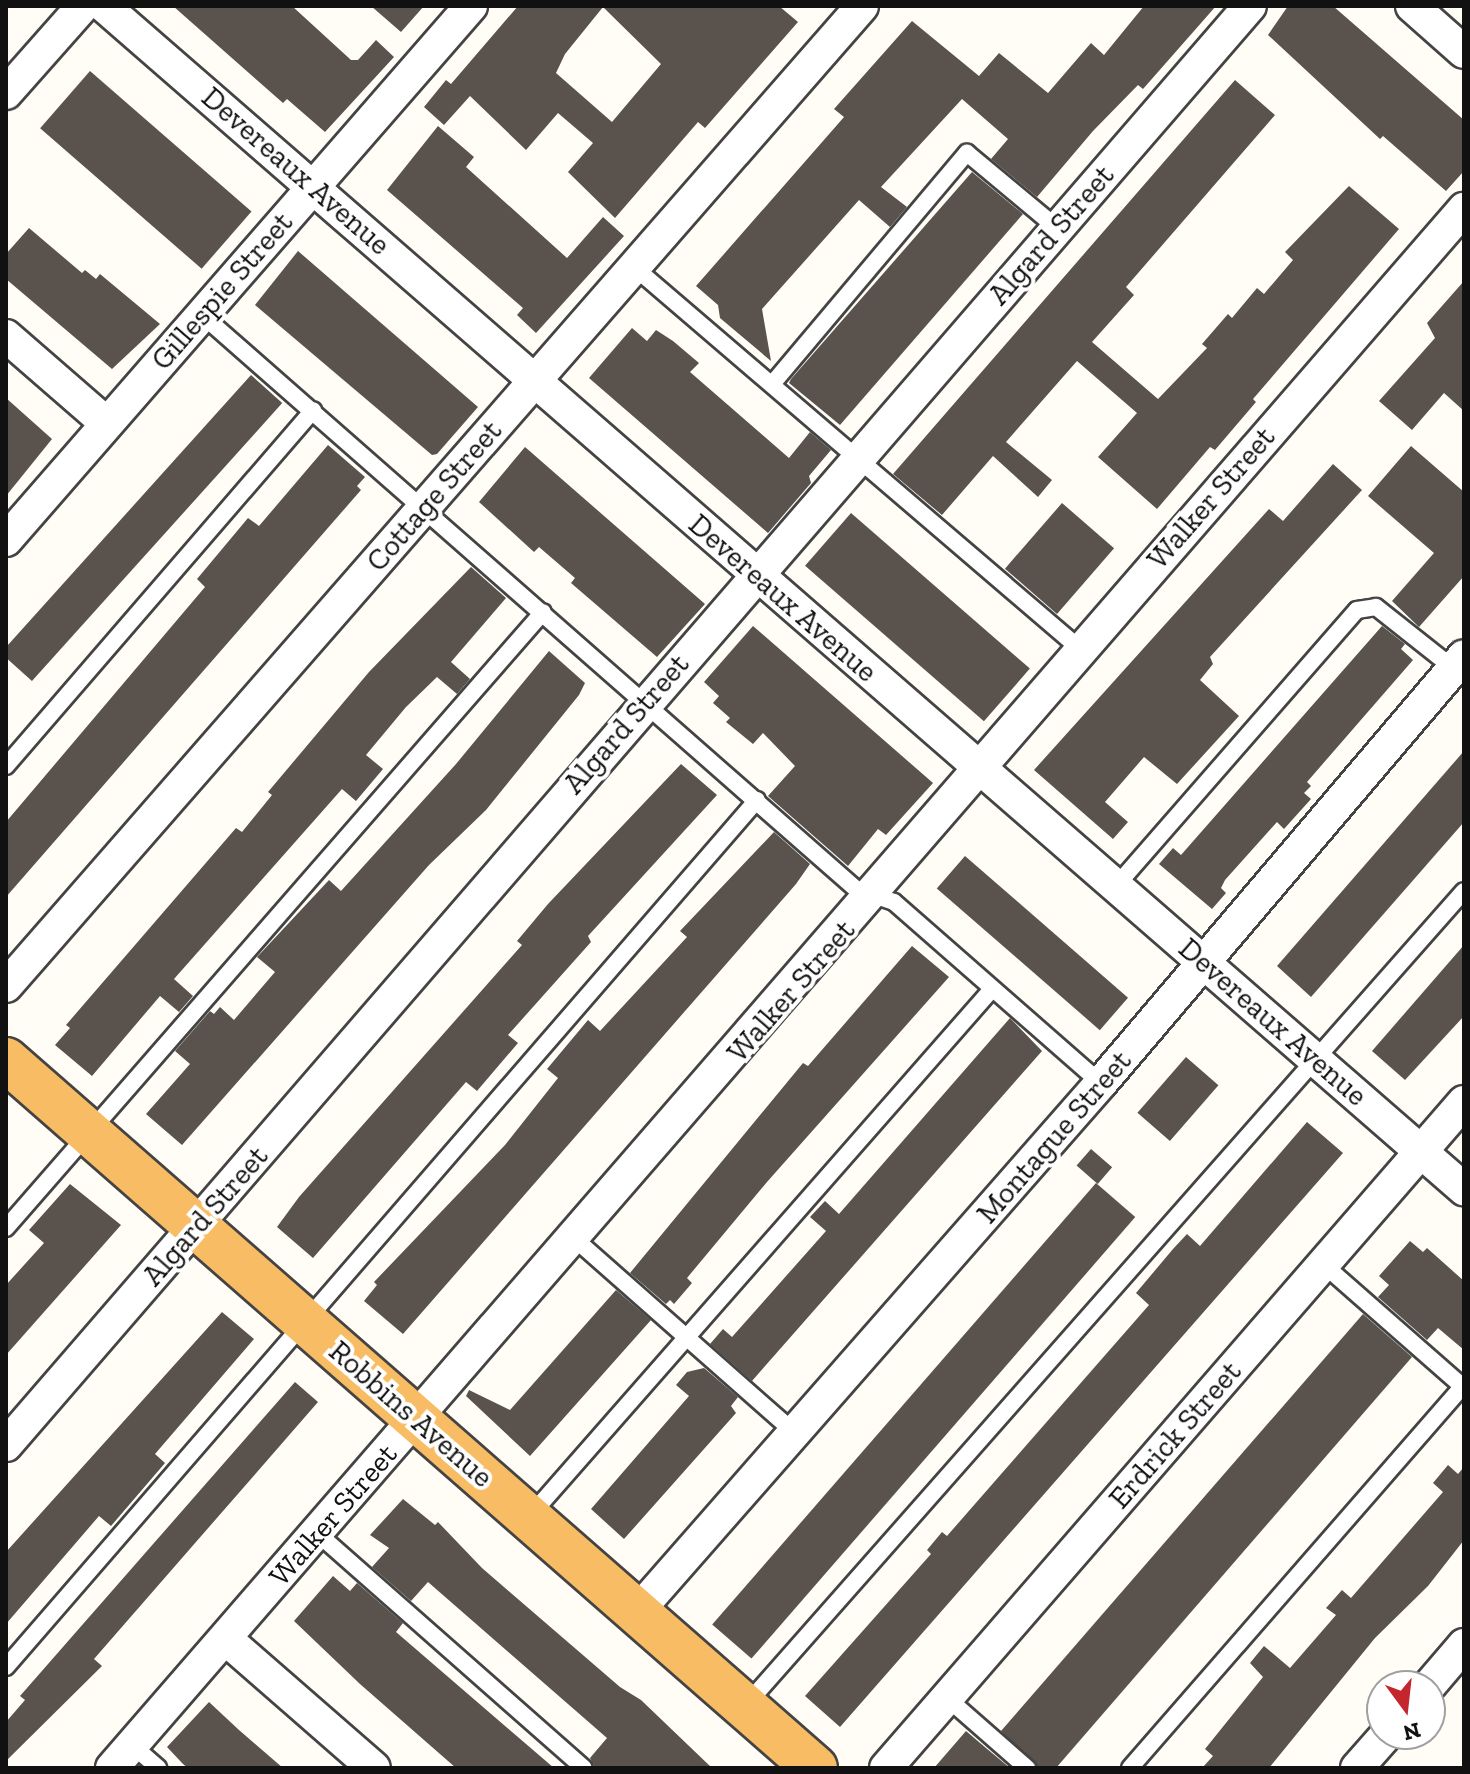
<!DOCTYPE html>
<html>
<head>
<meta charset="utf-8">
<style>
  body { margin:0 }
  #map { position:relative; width:1470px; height:1774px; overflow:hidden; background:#fffdf5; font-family:"Zilla Slab",serif }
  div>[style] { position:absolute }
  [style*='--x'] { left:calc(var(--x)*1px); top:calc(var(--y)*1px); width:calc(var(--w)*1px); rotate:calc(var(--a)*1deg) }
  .building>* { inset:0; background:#5a524d; transform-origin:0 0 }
  .roads { filter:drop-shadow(2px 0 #444) drop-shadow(-2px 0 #444) drop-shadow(0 2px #444) drop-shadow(0 -2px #444) }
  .service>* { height:16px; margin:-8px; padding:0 8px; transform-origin:8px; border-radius:8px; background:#fff }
  .minor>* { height:32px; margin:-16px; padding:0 16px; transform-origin:16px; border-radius:16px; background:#fff }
  .trunk>* { height:44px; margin:-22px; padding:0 22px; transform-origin:22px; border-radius:22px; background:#f7bc64 }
  span { translate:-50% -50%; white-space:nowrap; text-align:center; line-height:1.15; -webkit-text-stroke:8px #fff; paint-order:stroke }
  .street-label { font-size:30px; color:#111 }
  .frame { position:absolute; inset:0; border:8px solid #111; pointer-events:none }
  .north { position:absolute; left:1366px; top:1670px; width:80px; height:80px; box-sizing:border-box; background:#fff; border:2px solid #a0a0a0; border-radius:50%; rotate:165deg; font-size:22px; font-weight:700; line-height:32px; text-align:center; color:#111 }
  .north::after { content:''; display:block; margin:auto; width:28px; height:36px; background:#c4262e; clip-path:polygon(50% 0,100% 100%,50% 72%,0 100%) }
</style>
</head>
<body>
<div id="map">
  <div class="building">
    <i style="clip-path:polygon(173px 6px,292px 6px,351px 60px,358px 60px,376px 40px,394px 57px,325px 132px,287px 99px,283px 103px)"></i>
    <i style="clip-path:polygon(371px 6px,424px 6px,401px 32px)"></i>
    <i style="clip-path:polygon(evenodd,518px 6px,779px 6px,798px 22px,705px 128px,698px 122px,615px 218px,568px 172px,593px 143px,558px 113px,526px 150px,470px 96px,444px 125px,424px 107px,446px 80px,451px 84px,518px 6px,603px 7px,661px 64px,612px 122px,556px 73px,565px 54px,603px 7px)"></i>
    <i style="clip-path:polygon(1144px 6px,1216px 6px,1143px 89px,1138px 85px,1093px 131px,1037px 197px,991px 159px,1008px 139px,962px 99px,881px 187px,907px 207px,890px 227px,859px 200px,762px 309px,771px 361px,720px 318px,718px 305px,696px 286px,844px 117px,834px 109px,912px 21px,979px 76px,999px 53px,1048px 93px,1091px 43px,1104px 55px)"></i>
    <i style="clip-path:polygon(1288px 6px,1333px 6px,1464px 120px,1464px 171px,1446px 191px,1383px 136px,1380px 139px,1268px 35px)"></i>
    <i style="left:90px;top:71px;width:214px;height:76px;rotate:41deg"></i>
    <i style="clip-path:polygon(1235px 80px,1275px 115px,1126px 287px,1134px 295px,1092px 342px,1158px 399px,1207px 348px,1202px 344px,1228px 314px,1232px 318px,1257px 288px,1264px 294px,1293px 260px,1285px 252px,1349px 186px,1399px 229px,1253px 399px,1256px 402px,1215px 450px,1210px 447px,1157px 509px,1098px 457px,1137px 413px,1077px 361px,1006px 442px,1052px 480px,1038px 497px,993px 456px,942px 515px,893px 474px)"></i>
    <i style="clip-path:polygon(438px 126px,474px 157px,466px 167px,567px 258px,603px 217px,624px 236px,536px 333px,517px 315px,523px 308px,387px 190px)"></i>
    <i style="clip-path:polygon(972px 172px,1023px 214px,840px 425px,789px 383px,791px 379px)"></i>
    <i style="clip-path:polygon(29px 228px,82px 273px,85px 270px,96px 279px,100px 274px,160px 324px,112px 369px,6px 279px,6px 254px)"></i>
    <i style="clip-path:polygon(298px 251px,478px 407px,437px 454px,432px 455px,255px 305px)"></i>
    <i style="clip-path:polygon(1464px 281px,1464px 411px,1444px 393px,1412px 430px,1379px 401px,1435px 338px,1427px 323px)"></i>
    <i style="clip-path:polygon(632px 328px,647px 341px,656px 330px,673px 341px,699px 363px,690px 372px,789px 458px,810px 432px,831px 450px,809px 476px,811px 483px,768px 533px,589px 378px)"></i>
    <i style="left:251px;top:375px;width:42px;height:374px;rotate:42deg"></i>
    <i style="clip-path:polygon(6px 398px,52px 439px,6px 496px)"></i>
    <i style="clip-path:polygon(328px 445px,365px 477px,357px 486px,361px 490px,6px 897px,6px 822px,205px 587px,197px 579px,248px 518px,259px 526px)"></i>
    <i style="clip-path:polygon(1411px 446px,1464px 492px,1464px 576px,1419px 627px,1392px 601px,1434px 553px,1368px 496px)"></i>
    <i style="clip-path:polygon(525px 447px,705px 604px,657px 657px,571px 583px,575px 578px,539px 547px,534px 552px,479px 502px)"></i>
    <i style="clip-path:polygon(1333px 464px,1362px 490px,1210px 657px,1213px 664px,1200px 680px,1239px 716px,1177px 784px,1144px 757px,1105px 802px,1128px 822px,1113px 839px,1034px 770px,1269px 509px,1283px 521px)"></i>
    <i style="left:1062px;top:503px;width:69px;height:87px;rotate:41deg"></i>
    <i style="left:851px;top:513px;width:237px;height:70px;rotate:41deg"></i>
    <i style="clip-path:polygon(471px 567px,506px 598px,451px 662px,470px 679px,457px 694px,437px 677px,406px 707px,366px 755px,383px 769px,356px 801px,342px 789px,174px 979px,193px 996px,179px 1012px,160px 996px,92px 1076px,55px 1045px,70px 1028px,66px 1025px,236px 828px,242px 832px,272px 795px,268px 792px,369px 672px)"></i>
    <i style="clip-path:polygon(753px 626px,933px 783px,886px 835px,878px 829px,848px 866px,768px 796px,795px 766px,763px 733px,753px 744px,726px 722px,730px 718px,713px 703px,719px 696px,704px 682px)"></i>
    <i style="clip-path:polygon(1382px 626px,1405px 644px,1401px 649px,1413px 660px,1307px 782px,1311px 786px,1304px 793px,1311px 799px,1284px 829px,1277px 822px,1225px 880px,1221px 888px,1226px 893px,1212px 909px,1159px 864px,1173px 848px,1181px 855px)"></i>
    <i style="clip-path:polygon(549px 651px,585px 683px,579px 695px,486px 810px,429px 865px,182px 1145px,146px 1114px,190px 1064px,175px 1051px,210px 1011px,214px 1014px,220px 1007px,234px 1020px,275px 972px,257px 957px,329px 880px,341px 891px,456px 764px)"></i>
    <i style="clip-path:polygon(1464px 751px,1464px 822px,1311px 997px,1277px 966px)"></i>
    <i style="clip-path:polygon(681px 764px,717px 795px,588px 936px,591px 942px,508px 1035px,518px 1043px,477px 1091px,466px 1082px,313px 1258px,277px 1227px,299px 1197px,522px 945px,517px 941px,548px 904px)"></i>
    <i style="clip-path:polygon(774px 832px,810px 864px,796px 884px,403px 1334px,364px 1301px,377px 1285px,374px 1282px,505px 1145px,558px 1078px,547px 1069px,588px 1020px,600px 1031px,687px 937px,680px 931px)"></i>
    <i style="left:965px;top:856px;width:216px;height:43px;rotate:41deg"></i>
    <i style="clip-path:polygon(1464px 945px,1464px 1016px,1405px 1080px,1372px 1051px)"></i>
    <i style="clip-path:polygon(912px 946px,949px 977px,767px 1182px,687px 1278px,692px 1283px,674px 1304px,670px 1300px,666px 1304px,630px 1273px,803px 1063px,808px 1066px)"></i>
    <i style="clip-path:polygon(1010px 1018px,1042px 1051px,752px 1381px,710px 1344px,723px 1329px,732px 1337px,826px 1231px,810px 1217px,825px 1201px,839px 1214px)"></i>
    <i style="left:1186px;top:1057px;width:43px;height:74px;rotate:41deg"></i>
    <i style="clip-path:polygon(1307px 1122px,1343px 1153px,840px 1727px,805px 1696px,931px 1554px,927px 1550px,942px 1532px,947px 1536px,1149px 1305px,1136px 1293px,1173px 1249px,1187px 1234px,1200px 1246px)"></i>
    <i style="left:1091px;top:1149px;width:28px;height:22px;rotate:41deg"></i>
    <i style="left:1096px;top:1183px;width:52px;height:585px;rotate:41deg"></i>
    <i style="clip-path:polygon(70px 1184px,121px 1225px,6px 1355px,6px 1285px,44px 1243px,29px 1230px)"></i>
    <i style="clip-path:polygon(1410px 1241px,1423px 1252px,1427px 1248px,1464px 1281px,1464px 1350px,1438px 1328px,1427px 1340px,1378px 1297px,1389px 1285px,1379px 1276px)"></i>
    <i style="clip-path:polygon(616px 1290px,651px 1320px,530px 1456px,466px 1396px,469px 1390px,510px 1410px)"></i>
    <i style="clip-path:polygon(222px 1312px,254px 1339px,155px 1454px,165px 1463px,111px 1526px,99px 1516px,6px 1624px,6px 1552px)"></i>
    <i style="clip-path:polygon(1363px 1314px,1412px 1357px,1056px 1768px,1038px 1768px,1001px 1731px)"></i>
    <i style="clip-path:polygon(704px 1368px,738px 1397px,731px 1406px,736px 1413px,624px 1539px,591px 1509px,689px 1396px,676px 1385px,687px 1372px)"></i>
    <i style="clip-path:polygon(295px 1382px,318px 1402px,94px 1659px,102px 1666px,6px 1761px,6px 1722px,25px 1700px,20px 1696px)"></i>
    <i style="clip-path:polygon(1448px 1465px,1458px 1474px,1464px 1467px,1464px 1540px,1428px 1586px,1375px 1638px,1269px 1768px,1202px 1768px,1213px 1756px,1205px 1749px,1263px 1677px,1250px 1663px,1264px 1646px,1290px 1668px,1336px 1615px,1326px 1608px,1342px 1590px,1351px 1598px,1443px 1492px,1433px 1483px)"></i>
    <i style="clip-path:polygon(403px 1499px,435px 1525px,438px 1522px,482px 1568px,620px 1687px,641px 1700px,712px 1768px,595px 1768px,590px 1758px,607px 1738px,428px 1582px,411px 1601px,372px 1567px,389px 1548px,370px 1535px)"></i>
    <i style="clip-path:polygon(333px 1576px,350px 1591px,357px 1583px,403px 1623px,396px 1632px,554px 1768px,456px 1768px,360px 1684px,294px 1621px)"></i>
    <i style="clip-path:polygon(209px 1702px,239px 1730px,283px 1768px,188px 1768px,183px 1764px,167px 1747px)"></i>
    <i style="clip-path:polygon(966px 1731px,986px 1748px,1010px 1768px,934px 1768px)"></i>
  </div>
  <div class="roads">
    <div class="service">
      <i style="--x:634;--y:267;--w:586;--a:40.57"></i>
      <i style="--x:201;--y:314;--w:872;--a:41.28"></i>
      <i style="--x:856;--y:889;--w:40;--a:18.9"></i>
      <i style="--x:894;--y:902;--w:275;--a:41.2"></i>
      <i style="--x:773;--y:383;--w:301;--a:-49.9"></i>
      <i style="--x:967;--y:153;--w:117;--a:39.8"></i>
      <i style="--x:6;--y:766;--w:470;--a:-49.2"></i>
      <i style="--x:1116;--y:886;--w:366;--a:-48.9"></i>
      <i style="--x:1357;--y:610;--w:19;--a:-9"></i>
      <i style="--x:1376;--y:607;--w:98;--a:38.4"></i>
      <i style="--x:6;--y:1228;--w:817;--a:-48.92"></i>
      <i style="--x:575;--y:1239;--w:292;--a:41.4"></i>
      <i style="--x:1323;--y:1264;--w:188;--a:41.3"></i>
      <i style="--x:529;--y:1517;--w:702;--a:-48.75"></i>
      <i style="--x:316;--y:1532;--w:357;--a:41.4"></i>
      <i style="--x:6;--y:1667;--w:1147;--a:-49.1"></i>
      <i style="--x:946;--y:1697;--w:108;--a:41.2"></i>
      <i style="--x:746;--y:1705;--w:1085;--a:-48.59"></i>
      <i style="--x:132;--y:1745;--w:35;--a:41"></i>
      <i style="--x:1130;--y:1768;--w:505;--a:-48.93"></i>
    </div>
    <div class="minor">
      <i style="--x:104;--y:6;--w:1803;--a:41.02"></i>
      <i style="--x:1412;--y:6;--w:69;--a:41.5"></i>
      <i style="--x:6;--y:93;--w:116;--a:-48.5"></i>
      <i style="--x:6;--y:336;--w:133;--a:41"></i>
      <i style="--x:6;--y:540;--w:708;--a:-48.95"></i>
      <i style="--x:6;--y:986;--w:1301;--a:-48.86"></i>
      <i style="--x:6;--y:1445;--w:1902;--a:-49.16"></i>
      <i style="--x:637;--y:1612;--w:704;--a:-48.75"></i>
      <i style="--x:1101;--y:1083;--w:560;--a:-49.63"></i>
      <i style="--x:226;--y:1639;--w:196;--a:41.1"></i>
      <i style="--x:1429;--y:1686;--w:54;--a:-49.5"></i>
      <i style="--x:112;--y:1768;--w:2064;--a:-49.07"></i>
      <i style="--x:886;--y:1768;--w:882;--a:-49.05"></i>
      <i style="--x:1357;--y:1768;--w:45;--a:-48.6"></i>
    </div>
    <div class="trunk">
      <i style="--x:6;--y:1060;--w:1075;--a:41.19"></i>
    </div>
  </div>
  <div class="street-label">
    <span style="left:296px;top:171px;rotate:41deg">Devereaux Avenue</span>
    <span style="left:1051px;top:235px;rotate:-49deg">Algard Street</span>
    <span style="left:222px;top:291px;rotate:-49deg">Gillespie Street</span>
    <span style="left:434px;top:496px;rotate:-49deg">Cottage Street</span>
    <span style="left:1211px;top:498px;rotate:-49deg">Walker Street</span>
    <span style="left:783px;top:598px;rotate:41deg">Devereaux Avenue</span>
    <span style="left:626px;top:724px;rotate:-49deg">Algard Street</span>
    <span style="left:791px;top:991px;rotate:-49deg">Walker Street</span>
    <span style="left:1273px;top:1022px;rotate:41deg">Devereaux Avenue</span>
    <span style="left:1054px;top:1137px;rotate:-49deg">Montague Street</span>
    <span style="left:205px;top:1216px;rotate:-49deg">Algard Street</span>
    <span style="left:411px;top:1414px;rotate:41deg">Robbins Avenue</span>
    <span style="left:1175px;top:1435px;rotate:-49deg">Erdrick Street</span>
    <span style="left:333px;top:1515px;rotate:-49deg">Walker Street</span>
  </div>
  <div class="frame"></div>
  <div class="north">N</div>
</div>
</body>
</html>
